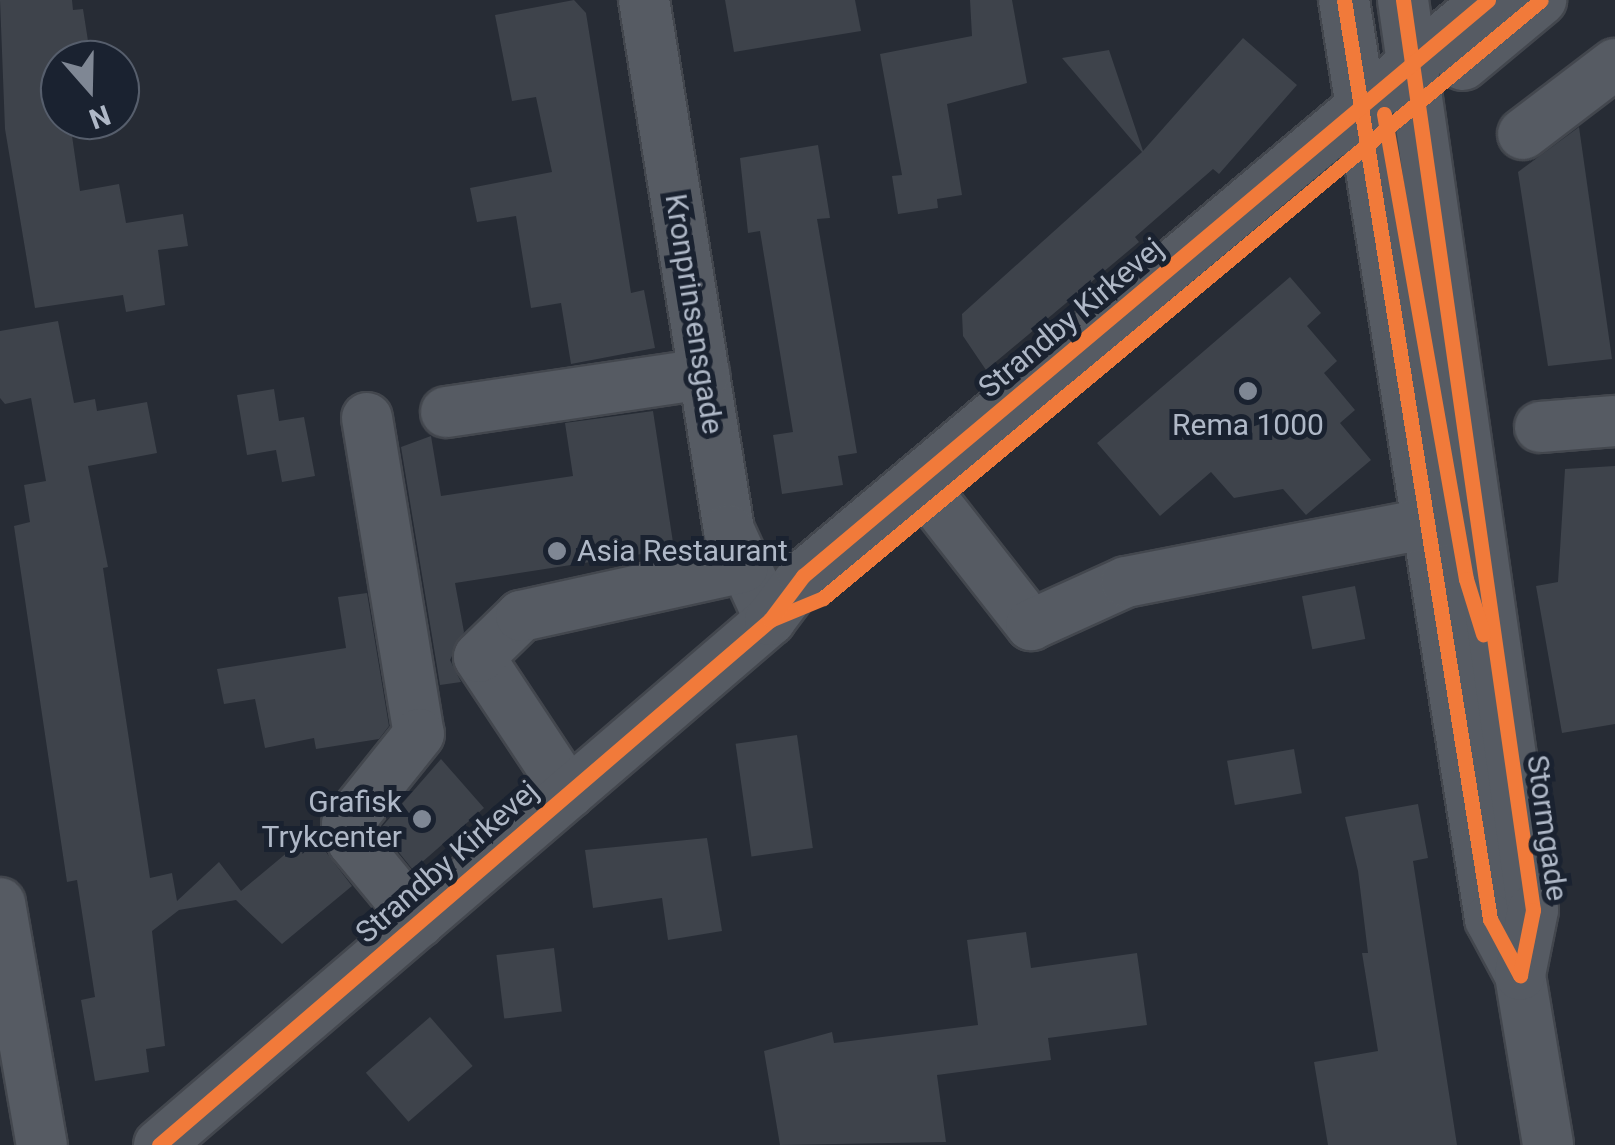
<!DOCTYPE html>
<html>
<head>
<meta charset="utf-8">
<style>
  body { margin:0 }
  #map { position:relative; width:1615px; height:1145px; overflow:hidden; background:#272c35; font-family:Roboto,sans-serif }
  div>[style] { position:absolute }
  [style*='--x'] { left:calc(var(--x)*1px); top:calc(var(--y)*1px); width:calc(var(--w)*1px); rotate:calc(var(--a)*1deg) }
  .building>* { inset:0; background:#3e434b; transform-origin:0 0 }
  .roads { filter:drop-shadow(2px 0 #43474e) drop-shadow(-2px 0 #43474e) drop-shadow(0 2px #43474e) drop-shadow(0 -2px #43474e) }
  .minor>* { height:50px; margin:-25px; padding:0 25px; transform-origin:25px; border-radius:25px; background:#565b63 }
  .cycleway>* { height:15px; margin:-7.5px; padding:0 7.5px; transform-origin:7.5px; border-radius:7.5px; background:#f17a3a }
  .dots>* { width:28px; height:28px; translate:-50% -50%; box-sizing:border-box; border:5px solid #1a2230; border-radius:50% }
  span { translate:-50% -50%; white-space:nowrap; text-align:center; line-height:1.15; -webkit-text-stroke:10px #1a2230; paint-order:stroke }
  .street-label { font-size:30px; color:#afb8c7 }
  .poi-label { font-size:30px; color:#afb8c7 }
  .left { translate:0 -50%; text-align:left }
  .right { translate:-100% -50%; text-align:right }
  .north { position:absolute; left:40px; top:40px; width:100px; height:100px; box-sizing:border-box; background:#1a2230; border:2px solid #565e6c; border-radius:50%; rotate:160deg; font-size:28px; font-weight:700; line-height:40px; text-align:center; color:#afb8c7 }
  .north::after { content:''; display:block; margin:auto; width:35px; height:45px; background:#7f8794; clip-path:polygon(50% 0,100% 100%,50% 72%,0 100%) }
</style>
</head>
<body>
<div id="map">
  <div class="building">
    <i style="clip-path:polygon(0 0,72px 0,73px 10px,83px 9px,91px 60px,60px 60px,60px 120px,84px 120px,70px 122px,80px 191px,119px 184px,126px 223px,183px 214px,188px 246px,158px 250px,165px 305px,126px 312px,123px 295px,35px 308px,5px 129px)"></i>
    <i style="clip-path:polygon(574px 0,586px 13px,631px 293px,644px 290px,655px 348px,571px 364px,561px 303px,531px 308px,516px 216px,477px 222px,470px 188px,552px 172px,536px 97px,512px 101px,495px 15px)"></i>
    <i style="clip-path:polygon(725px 0,855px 0,861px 31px,734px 52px)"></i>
    <i style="clip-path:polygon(970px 0,1012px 0,1027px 83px,947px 104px,962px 195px,937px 199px,938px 208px,898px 214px,892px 176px,902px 175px,880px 54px,972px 36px)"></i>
    <i style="clip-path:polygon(1243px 38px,1297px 85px,1219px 174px,1213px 169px,1135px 237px,1139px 242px,986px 370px,963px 336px,962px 314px,1142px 152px,1062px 58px,1109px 50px,1143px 151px)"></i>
    <i style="clip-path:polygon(1579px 127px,1612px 359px,1548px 366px,1518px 172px)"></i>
    <i style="clip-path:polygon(818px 145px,830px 218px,817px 219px,857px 453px,838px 456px,843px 485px,782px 494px,773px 435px,793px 432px,760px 231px,748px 233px,740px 158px)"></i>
    <i style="clip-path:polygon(1290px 277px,1321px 313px,1307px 326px,1337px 361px,1324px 373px,1355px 410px,1340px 423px,1371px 460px,1306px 515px,1283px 489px,1234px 498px,1211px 472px,1160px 516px,1097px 443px)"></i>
    <i style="clip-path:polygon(58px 321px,74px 403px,95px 399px,97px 411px,147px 402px,157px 453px,88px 466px,108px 567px,103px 568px,150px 878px,172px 873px,177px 901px,219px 862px,241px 891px,319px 826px,326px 852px,352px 886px,282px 944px,236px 900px,179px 910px,152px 931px,165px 1046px,146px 1049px,149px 1072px,95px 1081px,81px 1000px,95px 997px,77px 880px,67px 882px,14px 526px,30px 522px,24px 485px,46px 481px,31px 398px,5px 404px,0 398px,0 331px)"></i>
    <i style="clip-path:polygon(274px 389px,279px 421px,304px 417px,315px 476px,282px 482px,276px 450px,247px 455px,237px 395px)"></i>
    <i style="clip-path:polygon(653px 411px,674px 549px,455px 583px,464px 632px,450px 660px,461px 682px,440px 685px,401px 447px,431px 436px,441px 496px,573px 476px,565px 423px)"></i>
    <i style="clip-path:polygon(1615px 466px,1615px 724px,1562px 733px,1536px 586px,1558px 582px,1565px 469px)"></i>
    <i style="left:1355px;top:586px;width:54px;height:54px;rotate:79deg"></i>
    <i style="clip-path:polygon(367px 593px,389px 726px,379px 739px,316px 749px,314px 738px,265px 748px,255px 699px,224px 704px,217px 669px,346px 648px,338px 597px)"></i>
    <i style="left:797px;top:735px;width:114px;height:62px;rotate:82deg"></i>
    <i style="left:1294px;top:749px;width:45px;height:68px;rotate:80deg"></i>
    <i style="clip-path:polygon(441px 759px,484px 808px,413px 870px,380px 829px)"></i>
    <i style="clip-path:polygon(1418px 804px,1428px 858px,1413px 861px,1457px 1145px,1328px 1145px,1314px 1062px,1378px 1051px,1362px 953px,1368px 953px,1358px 871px,1345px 817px)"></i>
    <i style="clip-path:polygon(707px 838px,722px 931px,668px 940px,662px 898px,593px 908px,585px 850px)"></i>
    <i style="clip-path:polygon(1026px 932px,1031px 968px,1137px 953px,1147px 1025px,1048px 1038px,1051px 1060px,937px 1075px,946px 1142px,780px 1145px,764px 1051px,832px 1032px,834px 1043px,978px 1025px,967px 940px)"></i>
    <i style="left:554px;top:948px;width:64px;height:58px;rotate:83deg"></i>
    <i style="left:430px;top:1017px;width:65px;height:85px;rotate:49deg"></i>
  </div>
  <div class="roads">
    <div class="minor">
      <i style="--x:644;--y:0;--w:537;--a:80.89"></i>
      <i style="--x:729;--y:530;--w:99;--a:65.5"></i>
      <i style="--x:1344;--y:0;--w:931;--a:80.97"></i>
      <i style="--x:1490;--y:919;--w:64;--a:61.8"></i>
      <i style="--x:1520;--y:975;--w:172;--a:80.6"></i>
      <i style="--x:1403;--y:0;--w:919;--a:81.87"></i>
      <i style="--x:1533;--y:910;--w:66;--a:101.3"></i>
      <i style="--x:1463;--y:65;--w:102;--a:-39.8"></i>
      <i style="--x:1523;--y:134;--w:116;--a:-37.3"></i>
      <i style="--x:446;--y:412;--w:261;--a:-8.4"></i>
      <i style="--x:367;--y:418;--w:320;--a:80.7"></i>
      <i style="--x:419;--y:734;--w:115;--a:128.7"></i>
      <i style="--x:347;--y:824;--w:19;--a:72"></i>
      <i style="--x:353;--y:842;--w:104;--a:50.5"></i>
      <i style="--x:1540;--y:427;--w:75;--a:-4.6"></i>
      <i style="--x:919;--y:482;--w:182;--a:51.9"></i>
      <i style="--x:1031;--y:625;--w:104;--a:-24.4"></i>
      <i style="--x:1126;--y:582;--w:339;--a:-11"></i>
      <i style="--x:569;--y:793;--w:163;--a:-123.5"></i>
      <i style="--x:479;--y:657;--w:59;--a:-44.3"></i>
      <i style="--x:521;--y:616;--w:227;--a:-12.4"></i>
      <i style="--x:0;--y:903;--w:246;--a:80.2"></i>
      <i style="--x:159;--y:1145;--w:806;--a:-40.67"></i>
      <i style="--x:770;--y:620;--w:55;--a:-53.1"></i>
      <i style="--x:803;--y:576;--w:895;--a:-40.06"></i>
    </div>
  </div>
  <div class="cycleway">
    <i style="--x:1344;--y:0;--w:931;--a:80.97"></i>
    <i style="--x:1490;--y:919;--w:64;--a:61.8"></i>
    <i style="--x:1403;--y:0;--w:919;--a:81.87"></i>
    <i style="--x:1533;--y:910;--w:66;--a:101.3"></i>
    <i style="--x:1384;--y:114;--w:472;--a:80"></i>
    <i style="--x:1466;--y:579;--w:58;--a:72.8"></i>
    <i style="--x:770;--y:620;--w:57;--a:-22.5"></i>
    <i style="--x:823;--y:598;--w:934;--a:-39.79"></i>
    <i style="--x:159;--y:1145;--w:806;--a:-40.67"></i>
    <i style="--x:770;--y:620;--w:55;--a:-53.1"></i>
    <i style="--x:803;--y:576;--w:895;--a:-40.06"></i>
  </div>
  <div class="dots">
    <i style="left:1248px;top:391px;background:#7f8794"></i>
    <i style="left:557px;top:551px;background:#7f8794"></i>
    <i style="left:422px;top:819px;background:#7f8794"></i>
  </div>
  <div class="street-label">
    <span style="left:694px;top:314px;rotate:81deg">Kronprinsensgade</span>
    <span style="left:1071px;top:318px;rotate:-40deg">Strandby Kirkevej</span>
    <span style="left:1547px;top:828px;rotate:82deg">Stormgade</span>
    <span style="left:447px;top:862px;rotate:-41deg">Strandby Kirkevej</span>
  </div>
  <div class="poi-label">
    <span style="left:1248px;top:425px">Rema 1000</span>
    <span class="left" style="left:577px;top:551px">Asia Restaurant</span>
    <span class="right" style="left:402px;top:819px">Grafisk<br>Trykcenter</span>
  </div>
  <div class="north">N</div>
</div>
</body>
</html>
